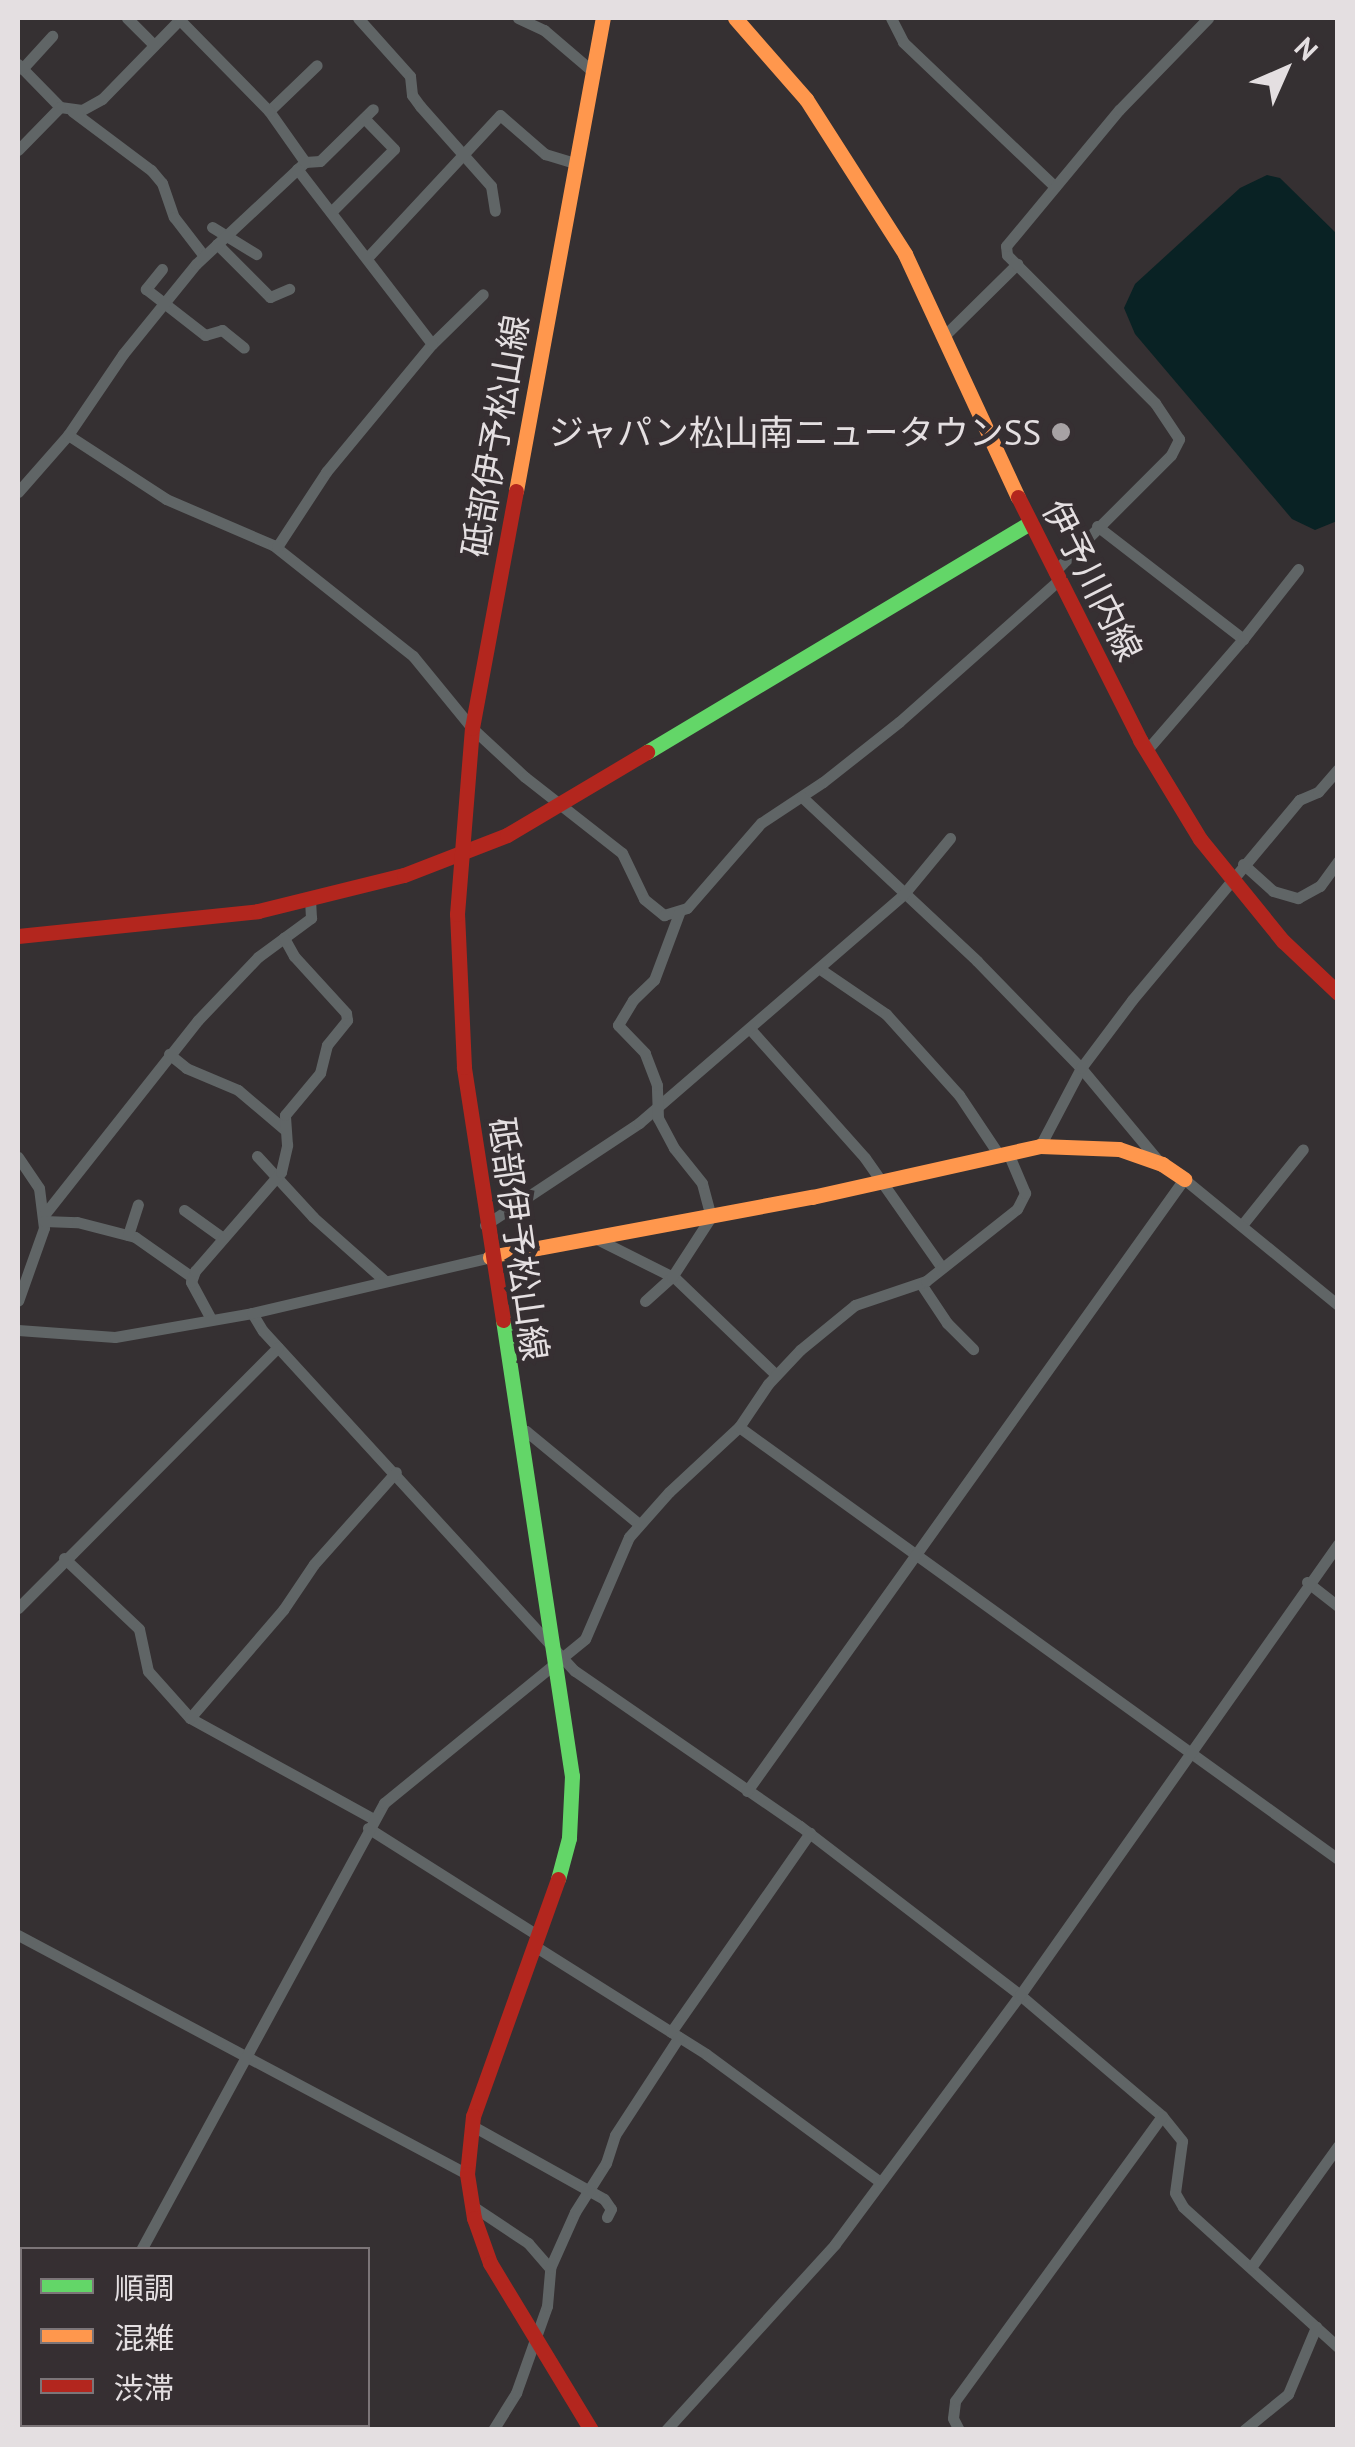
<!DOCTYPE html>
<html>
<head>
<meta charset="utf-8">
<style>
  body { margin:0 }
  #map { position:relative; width:1355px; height:2447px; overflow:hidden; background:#353032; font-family:"PT Sans","Noto Sans JP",sans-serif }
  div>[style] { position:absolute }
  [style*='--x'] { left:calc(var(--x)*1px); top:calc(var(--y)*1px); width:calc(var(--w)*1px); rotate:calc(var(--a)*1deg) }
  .water>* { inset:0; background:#092224 }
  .street>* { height:11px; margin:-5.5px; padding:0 5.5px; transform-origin:5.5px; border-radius:5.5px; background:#606566 }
  .fast>* { height:15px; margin:-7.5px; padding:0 7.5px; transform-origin:7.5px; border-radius:7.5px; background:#63d668 }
  .slow>* { height:15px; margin:-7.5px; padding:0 7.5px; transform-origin:7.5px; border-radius:7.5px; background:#ff974d }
  .jam>* { height:15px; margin:-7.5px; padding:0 7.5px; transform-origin:7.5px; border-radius:7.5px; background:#b3261e }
  .dots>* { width:28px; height:28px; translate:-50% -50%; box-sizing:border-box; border:5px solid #362f32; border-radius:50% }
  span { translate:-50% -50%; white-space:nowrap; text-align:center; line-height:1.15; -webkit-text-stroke:9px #362f32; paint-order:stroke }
  .poi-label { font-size:35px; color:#e4dfe1 }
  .right { translate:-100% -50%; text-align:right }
  .street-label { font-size:35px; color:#e4dfe1 }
  .frame { position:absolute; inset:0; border:20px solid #e4dfe1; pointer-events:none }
  .legend { position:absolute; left:20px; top:2247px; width:350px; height:180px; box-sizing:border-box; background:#362f32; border:2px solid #7c7578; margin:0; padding:12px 18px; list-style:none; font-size:30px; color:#e4dfe1 }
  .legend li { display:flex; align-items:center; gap:20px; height:50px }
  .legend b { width:50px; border:2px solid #7c7578 }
  .north { position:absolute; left:1235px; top:20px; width:100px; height:100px; -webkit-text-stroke:8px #362f32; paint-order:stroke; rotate:45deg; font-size:28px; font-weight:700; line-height:40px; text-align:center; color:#e4dfe1 }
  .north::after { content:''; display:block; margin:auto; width:35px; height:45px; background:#e4dfe1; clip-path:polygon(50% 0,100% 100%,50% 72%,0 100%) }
</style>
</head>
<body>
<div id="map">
  <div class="water">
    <i style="clip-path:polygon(1267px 175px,1280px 178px,1337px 234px,1337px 521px,1315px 530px,1292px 519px,1135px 334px,1124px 308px,1135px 284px,1240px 188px)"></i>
  </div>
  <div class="street">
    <i style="--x:127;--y:18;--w:38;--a:45"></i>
    <i style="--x:358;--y:18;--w:78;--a:48.1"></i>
    <i style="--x:410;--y:76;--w:19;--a:84"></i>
    <i style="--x:412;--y:95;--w:14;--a:54"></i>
    <i style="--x:420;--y:106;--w:107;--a:48.4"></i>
    <i style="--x:491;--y:186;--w:25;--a:81"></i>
    <i style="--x:518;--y:18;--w:29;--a:25"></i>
    <i style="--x:544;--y:30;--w:63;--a:40.5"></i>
    <i style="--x:891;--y:18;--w:27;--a:63"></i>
    <i style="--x:903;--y:42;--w:210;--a:43.6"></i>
    <i style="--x:18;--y:64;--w:60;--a:45.7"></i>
    <i style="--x:60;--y:107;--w:22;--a:8"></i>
    <i style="--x:82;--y:110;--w:23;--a:-29"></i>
    <i style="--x:102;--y:99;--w:113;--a:-45.7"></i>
    <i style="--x:22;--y:69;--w:45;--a:-47.7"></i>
    <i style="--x:72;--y:111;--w:99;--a:36.8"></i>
    <i style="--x:151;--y:170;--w:17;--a:50"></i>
    <i style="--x:162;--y:183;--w:36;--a:71"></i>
    <i style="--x:174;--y:217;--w:49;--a:52.4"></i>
    <i style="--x:269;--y:111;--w:66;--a:-43.8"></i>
    <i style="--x:18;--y:150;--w:60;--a:-45.7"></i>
    <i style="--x:305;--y:162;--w:15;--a:-4"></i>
    <i style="--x:320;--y:161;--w:74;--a:-44.5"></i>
    <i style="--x:331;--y:212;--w:89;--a:-45"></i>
    <i style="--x:394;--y:149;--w:43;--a:-134.1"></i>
    <i style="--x:212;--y:227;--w:52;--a:31.5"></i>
    <i style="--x:217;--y:244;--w:75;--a:45"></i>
    <i style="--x:270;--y:297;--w:21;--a:-23"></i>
    <i style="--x:367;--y:258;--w:195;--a:-47.1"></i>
    <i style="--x:500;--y:115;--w:60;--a:40.9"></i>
    <i style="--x:545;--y:154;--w:31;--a:17"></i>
    <i style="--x:162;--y:269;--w:26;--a:129"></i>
    <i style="--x:146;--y:289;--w:75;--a:37.9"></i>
    <i style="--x:205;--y:335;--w:18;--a:-16"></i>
    <i style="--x:222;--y:330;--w:28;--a:39"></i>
    <i style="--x:944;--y:336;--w:103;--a:-44.6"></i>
    <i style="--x:432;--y:344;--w:71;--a:-44.4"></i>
    <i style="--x:68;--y:435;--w:117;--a:33.1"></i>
    <i style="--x:166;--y:499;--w:116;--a:23.3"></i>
    <i style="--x:273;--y:545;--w:179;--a:38.4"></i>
    <i style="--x:413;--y:656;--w:93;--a:50.7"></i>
    <i style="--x:472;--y:728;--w:72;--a:42.8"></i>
    <i style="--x:525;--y:777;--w:123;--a:38.1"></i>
    <i style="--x:622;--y:853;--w:51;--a:64.4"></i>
    <i style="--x:644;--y:899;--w:26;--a:39"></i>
    <i style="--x:664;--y:915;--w:24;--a:-17"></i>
    <i style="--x:687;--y:908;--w:113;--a:-49"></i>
    <i style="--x:761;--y:823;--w:74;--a:-33.5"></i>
    <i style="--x:823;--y:782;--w:97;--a:-38.3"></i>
    <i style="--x:899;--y:722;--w:214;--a:-41.6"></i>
    <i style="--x:18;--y:492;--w:76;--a:-48.7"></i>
    <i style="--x:68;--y:435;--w:98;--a:-55.8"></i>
    <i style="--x:123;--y:354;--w:116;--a:-51"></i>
    <i style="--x:196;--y:264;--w:149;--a:-43.1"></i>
    <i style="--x:305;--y:162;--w:62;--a:-125.2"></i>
    <i style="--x:269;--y:111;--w:129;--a:-134.4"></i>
    <i style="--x:1097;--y:526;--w:185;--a:37.7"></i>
    <i style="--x:1243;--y:639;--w:148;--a:130.9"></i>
    <i style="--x:277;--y:547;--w:90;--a:-56.8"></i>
    <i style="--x:326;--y:472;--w:166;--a:-50.4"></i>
    <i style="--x:432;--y:344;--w:221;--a:-127.6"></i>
    <i style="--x:1054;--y:572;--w:165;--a:-45"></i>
    <i style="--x:1171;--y:455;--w:18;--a:-63"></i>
    <i style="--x:1179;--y:439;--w:43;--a:-123.7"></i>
    <i style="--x:1155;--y:403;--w:209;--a:-135"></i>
    <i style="--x:1007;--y:255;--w:9;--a:-96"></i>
    <i style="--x:1006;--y:246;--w:177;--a:-50.3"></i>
    <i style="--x:1119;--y:110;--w:128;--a:-45.9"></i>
    <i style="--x:1243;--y:639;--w:89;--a:-51.8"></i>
    <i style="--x:802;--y:797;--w:240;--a:43.1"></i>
    <i style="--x:977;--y:961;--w:149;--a:45.8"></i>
    <i style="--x:1081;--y:1068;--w:125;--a:50.2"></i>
    <i style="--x:1243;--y:864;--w:40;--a:42"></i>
    <i style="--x:1273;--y:891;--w:26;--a:16"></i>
    <i style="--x:1298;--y:898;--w:25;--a:-29"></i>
    <i style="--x:1320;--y:886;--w:31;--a:-54"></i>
    <i style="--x:820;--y:969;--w:80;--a:34.3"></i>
    <i style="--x:886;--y:1014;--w:109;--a:48"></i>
    <i style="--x:959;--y:1095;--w:72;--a:56.3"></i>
    <i style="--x:751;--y:1030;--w:171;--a:48.3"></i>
    <i style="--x:865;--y:1158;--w:134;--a:55"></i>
    <i style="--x:169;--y:1054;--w:22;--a:39"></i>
    <i style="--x:186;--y:1068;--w:56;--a:22.9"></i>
    <i style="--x:238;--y:1090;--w:60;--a:40.3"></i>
    <i style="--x:1040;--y:1146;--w:88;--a:-62.3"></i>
    <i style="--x:1081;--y:1068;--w:85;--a:-53.1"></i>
    <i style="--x:1132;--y:1000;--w:261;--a:-50.1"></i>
    <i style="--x:1299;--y:800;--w:21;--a:-23"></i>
    <i style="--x:1318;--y:792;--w:30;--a:-49"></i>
    <i style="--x:257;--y:1156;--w:83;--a:47.4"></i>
    <i style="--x:313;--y:1217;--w:95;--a:41.6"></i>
    <i style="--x:18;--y:1157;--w:37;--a:56"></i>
    <i style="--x:39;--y:1188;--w:40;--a:82.9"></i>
    <i style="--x:44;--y:1228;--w:77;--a:109.6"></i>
    <i style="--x:184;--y:1210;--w:48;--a:35.7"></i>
    <i style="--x:44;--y:1215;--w:248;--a:-51.7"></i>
    <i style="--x:198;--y:1020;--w:87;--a:-46.4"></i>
    <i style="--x:258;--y:957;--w:66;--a:-36.3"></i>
    <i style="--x:311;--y:918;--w:17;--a:-93"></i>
    <i style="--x:44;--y:1221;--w:33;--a:2"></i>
    <i style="--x:77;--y:1222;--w:60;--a:14.5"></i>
    <i style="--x:135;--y:1237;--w:70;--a:35.1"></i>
    <i style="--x:485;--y:1225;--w:185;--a:-33.5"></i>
    <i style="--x:639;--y:1123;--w:349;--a:-40.8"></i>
    <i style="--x:903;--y:895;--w:74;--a:-50.5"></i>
    <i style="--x:1242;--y:1225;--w:97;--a:-51.2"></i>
    <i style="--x:128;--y:1235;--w:32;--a:-72"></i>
    <i style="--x:597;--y:1239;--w:87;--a:26.6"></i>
    <i style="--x:675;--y:1278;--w:140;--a:43.8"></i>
    <i style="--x:921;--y:1284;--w:47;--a:56.3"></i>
    <i style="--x:947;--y:1323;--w:37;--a:45"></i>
    <i style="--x:645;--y:1301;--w:36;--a:-42"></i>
    <i style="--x:672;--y:1277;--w:72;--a:-57"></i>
    <i style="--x:711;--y:1217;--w:35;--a:-105"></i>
    <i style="--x:702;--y:1183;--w:45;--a:-128.7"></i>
    <i style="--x:674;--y:1148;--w:34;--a:-118"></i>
    <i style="--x:658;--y:1118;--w:33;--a:-92"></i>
    <i style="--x:657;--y:1085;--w:34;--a:-111"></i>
    <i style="--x:645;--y:1053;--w:39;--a:-134"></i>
    <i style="--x:618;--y:1025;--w:29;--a:-59"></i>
    <i style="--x:633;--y:1000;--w:29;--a:-44"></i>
    <i style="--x:654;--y:980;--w:72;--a:-69.5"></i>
    <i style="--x:252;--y:1313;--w:21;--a:59"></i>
    <i style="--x:263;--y:1331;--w:461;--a:47.5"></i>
    <i style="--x:575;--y:1671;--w:273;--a:34.6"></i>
    <i style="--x:800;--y:1826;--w:277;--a:37.5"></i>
    <i style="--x:1020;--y:1995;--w:187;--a:40.4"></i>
    <i style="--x:1162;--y:2116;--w:32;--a:51"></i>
    <i style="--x:1182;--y:2141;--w:52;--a:97.7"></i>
    <i style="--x:1175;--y:2193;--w:16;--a:60"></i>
    <i style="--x:1183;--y:2207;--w:209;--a:42.1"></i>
    <i style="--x:211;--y:1319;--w:42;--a:-118.4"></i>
    <i style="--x:191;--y:1282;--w:12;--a:-70"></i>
    <i style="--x:195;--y:1271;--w:131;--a:-49"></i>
    <i style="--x:281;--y:1172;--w:28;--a:-77"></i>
    <i style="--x:287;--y:1145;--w:30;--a:-94"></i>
    <i style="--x:285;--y:1115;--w:55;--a:-50.2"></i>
    <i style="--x:320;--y:1073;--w:29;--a:-76"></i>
    <i style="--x:327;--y:1045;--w:32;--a:-51"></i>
    <i style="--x:347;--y:1020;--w:7;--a:-98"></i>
    <i style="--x:346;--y:1013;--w:77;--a:-132.4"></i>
    <i style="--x:294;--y:956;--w:21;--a:-119"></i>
    <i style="--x:18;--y:1330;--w:97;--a:4.1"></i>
    <i style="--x:115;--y:1337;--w:139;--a:-9.9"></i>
    <i style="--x:252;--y:1313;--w:244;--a:-13.2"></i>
    <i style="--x:739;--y:1427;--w:739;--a:35.8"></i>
    <i style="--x:518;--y:1432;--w:8;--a:-7"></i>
    <i style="--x:526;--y:1431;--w:146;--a:39.5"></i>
    <i style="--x:64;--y:1558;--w:103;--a:43.4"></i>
    <i style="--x:139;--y:1629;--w:43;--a:77.9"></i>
    <i style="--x:148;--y:1671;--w:63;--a:48.2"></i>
    <i style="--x:190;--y:1718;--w:208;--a:28.8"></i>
    <i style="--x:1307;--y:1582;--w:39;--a:38"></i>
    <i style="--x:18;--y:1608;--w:368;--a:-45.1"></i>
    <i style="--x:190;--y:1718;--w:143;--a:-49.3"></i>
    <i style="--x:283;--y:1610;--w:55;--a:-56"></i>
    <i style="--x:314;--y:1564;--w:123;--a:-48.3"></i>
    <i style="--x:747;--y:1791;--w:752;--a:-54.47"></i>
    <i style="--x:1184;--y:1179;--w:199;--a:39.3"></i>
    <i style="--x:368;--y:1828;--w:200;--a:32.3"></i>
    <i style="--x:18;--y:1935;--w:509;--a:28.03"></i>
    <i style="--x:533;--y:1945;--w:204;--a:32.2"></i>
    <i style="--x:706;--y:2054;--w:216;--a:36.3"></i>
    <i style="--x:671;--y:2032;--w:243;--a:-55.1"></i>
    <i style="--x:471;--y:2125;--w:152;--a:29.1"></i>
    <i style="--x:604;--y:2199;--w:12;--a:55"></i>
    <i style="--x:611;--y:2209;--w:9;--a:117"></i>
    <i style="--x:471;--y:2205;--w:69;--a:33.7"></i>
    <i style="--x:528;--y:2243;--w:33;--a:49"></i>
    <i style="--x:141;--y:2250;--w:509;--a:-61.47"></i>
    <i style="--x:384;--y:1803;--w:259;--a:-39.2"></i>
    <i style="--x:585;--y:1639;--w:111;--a:-66.7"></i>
    <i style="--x:629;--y:1537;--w:60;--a:-48.4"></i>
    <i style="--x:669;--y:1492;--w:96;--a:-42.9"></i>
    <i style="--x:739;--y:1427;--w:52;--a:-56"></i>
    <i style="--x:768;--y:1384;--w:47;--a:-46.7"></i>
    <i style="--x:800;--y:1350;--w:71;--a:-39.3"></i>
    <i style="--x:855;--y:1305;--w:75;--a:-18.7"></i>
    <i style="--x:926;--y:1281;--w:116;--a:-38.4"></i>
    <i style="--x:1017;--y:1209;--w:18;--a:-63"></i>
    <i style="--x:1025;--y:1193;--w:43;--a:-113"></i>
    <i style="--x:1252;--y:2266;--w:148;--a:-54.4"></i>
    <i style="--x:18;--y:2332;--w:4;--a:14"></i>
    <i style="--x:493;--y:2430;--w:44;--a:-58.1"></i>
    <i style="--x:516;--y:2393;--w:92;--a:-70.4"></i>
    <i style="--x:547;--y:2306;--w:38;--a:-85"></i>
    <i style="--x:550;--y:2268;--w:61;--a:-65.9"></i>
    <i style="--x:575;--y:2212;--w:58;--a:-57.7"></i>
    <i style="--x:606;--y:2163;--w:29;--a:-72"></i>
    <i style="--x:615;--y:2135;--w:117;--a:-56.9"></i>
    <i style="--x:666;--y:2430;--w:251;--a:-47.7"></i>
    <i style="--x:835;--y:2244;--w:310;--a:-53.4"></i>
    <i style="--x:1020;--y:1995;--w:552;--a:-54.81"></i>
    <i style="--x:959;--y:2430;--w:13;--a:-117"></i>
    <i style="--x:953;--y:2418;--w:17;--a:-83"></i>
    <i style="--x:955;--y:2401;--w:352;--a:-54"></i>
    <i style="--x:1244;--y:2430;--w:57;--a:-39.3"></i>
    <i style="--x:1288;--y:2394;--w:73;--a:-67.3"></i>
  </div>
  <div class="fast">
    <i style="--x:647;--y:752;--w:446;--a:-30.9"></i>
    <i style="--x:503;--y:1320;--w:461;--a:81.4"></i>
    <i style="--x:572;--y:1776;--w:62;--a:92.8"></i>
    <i style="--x:569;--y:1838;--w:42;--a:105"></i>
  </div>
  <div class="slow">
    <i style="--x:735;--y:18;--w:108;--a:48.8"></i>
    <i style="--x:806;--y:99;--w:184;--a:57.4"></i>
    <i style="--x:905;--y:254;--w:268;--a:65.1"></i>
    <i style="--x:516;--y:491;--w:481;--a:-79.6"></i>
    <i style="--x:490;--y:1257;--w:328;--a:-10.6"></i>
    <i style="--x:812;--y:1197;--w:234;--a:-12.6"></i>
    <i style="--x:1040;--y:1146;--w:79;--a:2.2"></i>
    <i style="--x:1119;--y:1149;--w:46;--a:19.2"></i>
    <i style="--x:1162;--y:1164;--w:27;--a:34"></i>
  </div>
  <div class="jam">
    <i style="--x:1018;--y:497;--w:272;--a:63.3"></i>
    <i style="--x:1140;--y:740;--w:116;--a:58.8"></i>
    <i style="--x:1200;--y:839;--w:132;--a:50.9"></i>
    <i style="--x:1283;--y:941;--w:76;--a:43.4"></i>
    <i style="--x:18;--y:936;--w:241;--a:-5.9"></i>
    <i style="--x:258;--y:911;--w:150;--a:-13.9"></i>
    <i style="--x:404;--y:875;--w:110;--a:-21.2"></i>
    <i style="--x:507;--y:835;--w:163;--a:-30.7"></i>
    <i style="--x:503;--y:1320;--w:256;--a:-98.8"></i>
    <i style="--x:464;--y:1067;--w:153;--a:-92.6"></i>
    <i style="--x:457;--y:914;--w:187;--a:-85.4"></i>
    <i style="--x:472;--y:728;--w:241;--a:-79.5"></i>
    <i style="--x:558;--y:1879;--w:252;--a:109.7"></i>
    <i style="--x:473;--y:2116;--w:58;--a:95.9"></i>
    <i style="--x:467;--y:2174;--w:45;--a:81"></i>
    <i style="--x:474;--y:2218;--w:48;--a:70.4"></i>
    <i style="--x:490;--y:2263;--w:195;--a:58.8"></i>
  </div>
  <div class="dots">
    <i style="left:1061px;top:432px;background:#a7a2a4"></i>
  </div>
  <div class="poi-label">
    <span class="right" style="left:1041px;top:432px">ジャパン松山南ニュータウンSS</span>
  </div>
  <div class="street-label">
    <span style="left:495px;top:436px;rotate:-80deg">砥部伊予松山線</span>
    <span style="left:1093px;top:580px;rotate:63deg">伊予川内線</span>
    <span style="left:519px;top:1239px;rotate:82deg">砥部伊予松山線</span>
  </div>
  <div class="frame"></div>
  <ul class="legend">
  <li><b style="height:12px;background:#63d668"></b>順調</li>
  <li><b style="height:12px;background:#ff974d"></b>混雑</li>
  <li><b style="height:12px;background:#b3261e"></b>渋滞</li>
  </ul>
  <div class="north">N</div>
</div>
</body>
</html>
